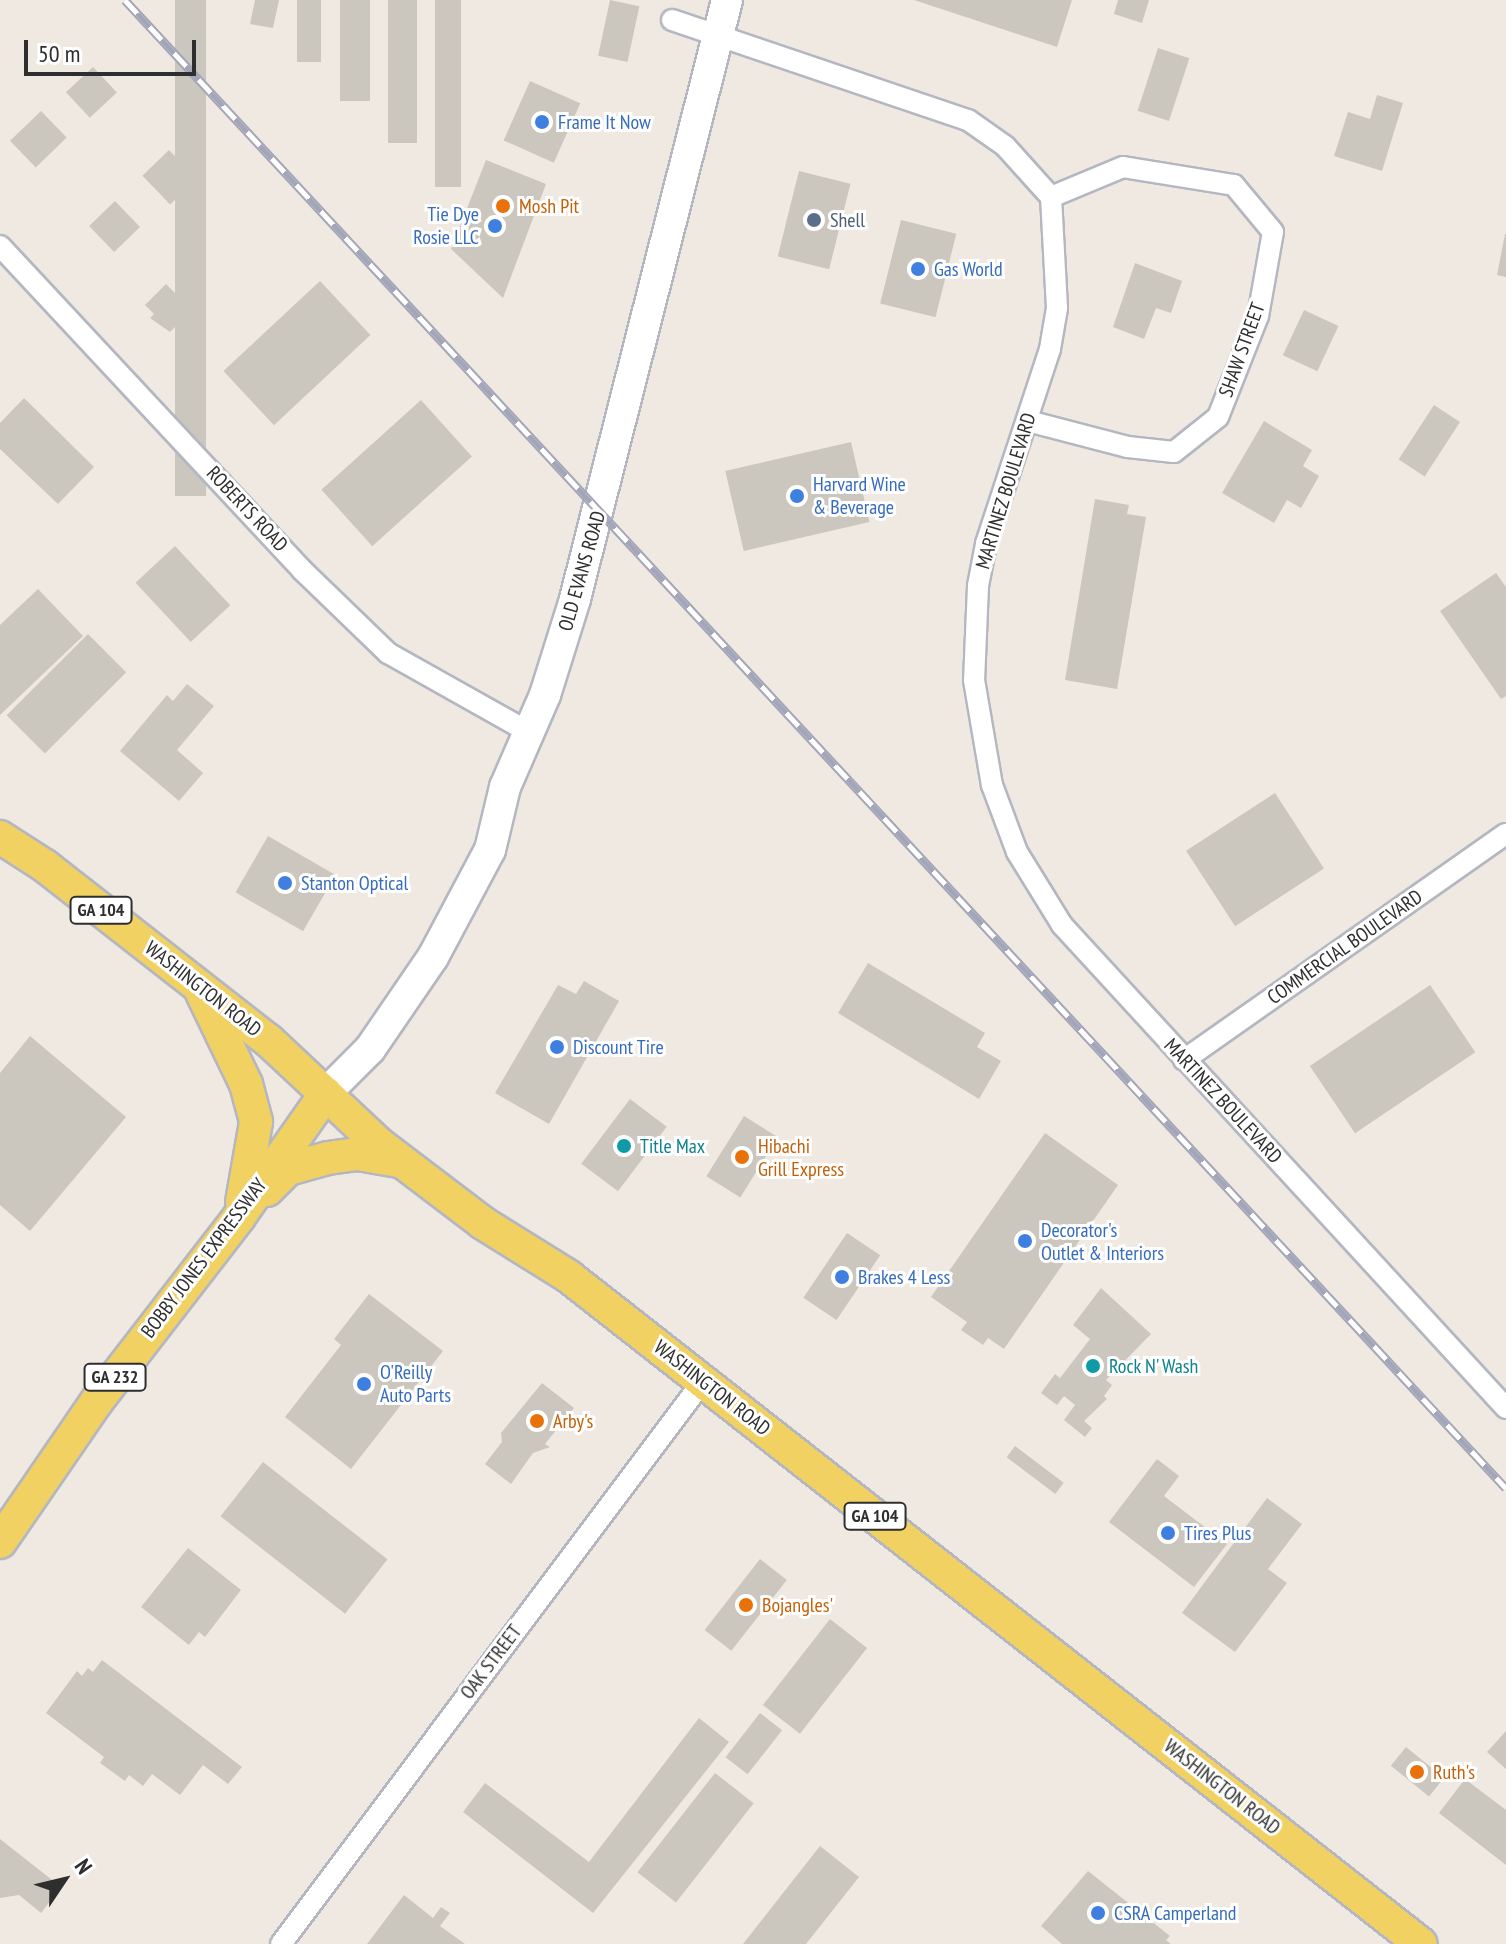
<!DOCTYPE html>
<html>
<head>
<meta charset="utf-8">
<style>
  body { margin:0 }
  #map { position:relative; width:1506px; height:1944px; overflow:hidden; background:#efe9e1; font-family:"PT Sans Narrow",sans-serif }
  div>[style] { position:absolute }
  [style*='--x'] { left:calc(var(--x)*1px); top:calc(var(--y)*1px); width:calc(var(--w)*1px); rotate:calc(var(--a)*1deg) }
  .building>* { inset:0; background:#cbc7bf; transform-origin:0 0 }
  .roads { filter:drop-shadow(2px 0 #b4b7c1) drop-shadow(-2px 0 #b4b7c1) drop-shadow(0 2px #b4b7c1) drop-shadow(0 -2px #b4b7c1) }
  .street>* { height:20px; margin:-10px; padding:0 10px; transform-origin:10px; border-radius:10px; background:#fff }
  .secondary>* { height:30px; margin:-15px; padding:0 15px; transform-origin:15px; border-radius:15px; background:#fff }
  .primary>* { height:32px; margin:-16px; padding:0 16px; transform-origin:16px; border-radius:16px; background:#f2d163 }
  .rail>* { height:9px; margin-top:-4.5px; transform-origin:0; background:repeating-linear-gradient(90deg,#fff 0 18px,#a3a6b8 0 36px); box-sizing:border-box; border-block:2px solid #a3a6b8 }
  .dots>* { width:22px; height:22px; translate:-50% -50%; box-sizing:border-box; border:4px solid #fff; border-radius:50% }
  span { translate:-50% -50%; white-space:nowrap; text-align:center; line-height:1.15; -webkit-text-stroke:6px #fff; paint-order:stroke }
  .shield-label span { padding:2px 6px; background:#fff; border:2px solid; border-radius:6px; -webkit-text-stroke-width:0 }
  .shield-label { font-size:18px; color:#2e2e2e; font-weight:700 }
  .shop-label { font-size:20px; color:#366cbe }
  .left { translate:0 -50%; text-align:left }
  .right { translate:-100% -50%; text-align:right }
  .food-label { font-size:20px; color:#c56008 }
  .service-label { font-size:20px; color:#4e5e75 }
  .street-label { font-size:20px; color:#2e2e2e }
  .culture-label { font-size:20px; color:#0d838f }
  .north { position:absolute; left:24px; top:1840px; width:80px; height:80px; -webkit-text-stroke:6px #fff; paint-order:stroke; rotate:55deg; font-size:22px; font-weight:700; line-height:32px; text-align:center; color:#2e2e2e }
  .north::after { content:''; display:block; margin:auto; width:28px; height:36px; background:#2e2e2e; clip-path:polygon(50% 0,100% 100%,50% 72%,0 100%) }
  .scale { position:absolute; left:24px; top:40px; width:172px; height:36px; box-sizing:border-box; border:4px solid #2e2e2e; border-top:0; padding-left:10px; font-size:24px; line-height:28px; white-space:nowrap; color:#2e2e2e; -webkit-text-stroke:6px #fff; paint-order:stroke }
</style>
</head>
<body>
<div id="map">
  <div class="building">
    <i style="left:175px;top:0;width:31px;height:496px"></i>
    <i style="clip-path:polygon(255px 0,279px 0,273px 28px,250px 24px)"></i>
    <i style="left:297px;top:0;width:24px;height:62px"></i>
    <i style="left:340px;top:0;width:30px;height:101px"></i>
    <i style="left:388px;top:0;width:29px;height:143px"></i>
    <i style="left:435px;top:0;width:26px;height:187px"></i>
    <i style="left:610px;top:0;width:30px;height:57px;rotate:12deg"></i>
    <i style="clip-path:polygon(914px 0,1072px 0,1057px 47px)"></i>
    <i style="clip-path:polygon(1118px 0,1149px 0,1142px 23px,1114px 14px)"></i>
    <i style="left:1158px;top:48px;width:33px;height:66px;rotate:18deg"></i>
    <i style="left:93px;top:67px;width:35px;height:37px;rotate:47deg"></i>
    <i style="left:530px;top:81px;width:55px;height:65px;rotate:24deg"></i>
    <i style="clip-path:polygon(1377px 95px,1403px 103px,1382px 171px,1334px 156px,1348px 112px,1370px 119px)"></i>
    <i style="left:41px;top:111px;width:37px;height:43px;rotate:46deg"></i>
    <i style="left:169px;top:150px;width:40px;height:37px;rotate:46deg"></i>
    <i style="clip-path:polygon(486px 160px,546px 184px,503px 298px,451px 249px)"></i>
    <i style="left:799px;top:171px;width:53px;height:88px;rotate:14deg"></i>
    <i style="left:115px;top:201px;width:36px;height:36px;rotate:46deg"></i>
    <i style="left:901px;top:220px;width:57px;height:86px;rotate:14deg"></i>
    <i style="clip-path:polygon(1505px 234px,1506px 234px,1506px 277px,1497px 275px)"></i>
    <i style="clip-path:polygon(1135px 263px,1182px 281px,1171px 313px,1156px 308px,1144px 339px,1113px 327px)"></i>
    <i style="left:320px;top:281px;width:74px;height:132px;rotate:47deg"></i>
    <i style="clip-path:polygon(166px 284px,192px 310px,170px 332px,150px 318px,154px 314px,145px 305px)"></i>
    <i style="left:1304px;top:310px;width:38px;height:50px;rotate:25deg"></i>
    <i style="clip-path:polygon(24px 398px,94px 467px,58px 504px,0 449px,0 423px)"></i>
    <i style="left:421px;top:400px;width:76px;height:134px;rotate:48deg"></i>
    <i style="left:1434px;top:405px;width:31px;height:65px;rotate:33deg"></i>
    <i style="clip-path:polygon(1264px 421px,1312px 450px,1303px 466px,1319px 476px,1301px 508px,1287px 500px,1274px 523px,1222px 493px)"></i>
    <i style="left:851px;top:442px;width:82px;height:129px;rotate:77deg"></i>
    <i style="clip-path:polygon(1095px 499px,1129px 505px,1127px 514px,1146px 517px,1117px 689px,1065px 680px)"></i>
    <i style="left:175px;top:546px;width:81px;height:54px;rotate:47deg"></i>
    <i style="clip-path:polygon(1496px 573px,1506px 587px,1506px 696px,1501px 699px,1440px 611px)"></i>
    <i style="clip-path:polygon(38px 589px,83px 636px,0 715px,0 625px)"></i>
    <i style="left:88px;top:634px;width:54px;height:115px;rotate:45deg"></i>
    <i style="clip-path:polygon(187px 684px,214px 706px,177px 750px,203px 773px,179px 801px,120px 751px,167px 695px,173px 701px)"></i>
    <i style="left:1275px;top:793px;width:90px;height:106px;rotate:57deg"></i>
    <i style="left:268px;top:836px;width:78px;height:65px;rotate:30deg"></i>
    <i style="clip-path:polygon(868px 963px,985px 1033px,977px 1047px,1001px 1061px,979px 1099px,838px 1013px)"></i>
    <i style="clip-path:polygon(584px 981px,619px 1001px,549px 1124px,495px 1093px,558px 985px,576px 994px)"></i>
    <i style="left:1430px;top:985px;width:81px;height:145px;rotate:56deg"></i>
    <i style="clip-path:polygon(30px 1036px,126px 1117px,30px 1231px,0 1205px,0 1073px)"></i>
    <i style="left:630px;top:1099px;width:46px;height:81px;rotate:37deg"></i>
    <i style="left:744px;top:1116px;width:40px;height:71px;rotate:32deg"></i>
    <i style="clip-path:polygon(1045px 1133px,1118px 1185px,1004px 1349px,988px 1338px,983px 1345px,961px 1330px,967px 1322px,931px 1297px)"></i>
    <i style="left:847px;top:1233px;width:40px;height:78px;rotate:34deg"></i>
    <i style="clip-path:polygon(1101px 1288px,1151px 1334px,1106px 1380px,1112px 1385px,1104px 1396px,1107px 1399px,1084px 1421px,1092px 1428px,1085px 1437px,1064px 1420px,1075px 1405px,1064px 1396px,1057px 1405px,1041px 1393px,1055px 1374px,1060px 1378px,1090px 1339px,1073px 1325px)"></i>
    <i style="clip-path:polygon(369px 1294px,443px 1351px,351px 1469px,285px 1417px,341px 1345px,334px 1339px)"></i>
    <i style="clip-path:polygon(542px 1383px,574px 1408px,545px 1444px,550px 1447px,533px 1453px,511px 1484px,485px 1464px,502px 1442px,501px 1433px)"></i>
    <i style="left:1015px;top:1446px;width:61px;height:14px;rotate:37deg"></i>
    <i style="clip-path:polygon(1157px 1459px,1179px 1476px,1164px 1496px,1227px 1544px,1194px 1587px,1109px 1522px)"></i>
    <i style="left:263px;top:1462px;width:158px;height:69px;rotate:38deg"></i>
    <i style="clip-path:polygon(1267px 1498px,1302px 1524px,1268px 1569px,1287px 1583px,1235px 1652px,1182px 1613px)"></i>
    <i style="clip-path:polygon(188px 1548px,241px 1590px,205px 1637px,199px 1632px,189px 1645px,141px 1607px)"></i>
    <i style="left:760px;top:1559px;width:34px;height:90px;rotate:38deg"></i>
    <i style="left:830px;top:1619px;width:47px;height:109px;rotate:38deg"></i>
    <i style="clip-path:polygon(102px 1660px,242px 1767px,228px 1784px,203px 1765px,180px 1795px,152px 1774px,143px 1786px,129px 1775px,125px 1781px,100px 1763px,104px 1757px,46px 1713px,77px 1671px,82px 1676px,88px 1668px,93px 1672px)"></i>
    <i style="left:760px;top:1713px;width:28px;height:56px;rotate:38deg"></i>
    <i style="clip-path:polygon(699px 1718px,729px 1742px,593px 1913px,463px 1812px,485px 1783px,589px 1862px)"></i>
    <i style="clip-path:polygon(1506px 1731px,1506px 1769px,1487px 1752px)"></i>
    <i style="left:1406px;top:1747px;width:49px;height:24px;rotate:39deg"></i>
    <i style="left:715px;top:1773px;width:49px;height:126px;rotate:38deg"></i>
    <i style="clip-path:polygon(1465px 1779px,1506px 1810px,1506px 1865px,1439px 1813px)"></i>
    <i style="clip-path:polygon(0 1839px,61px 1887px,41px 1913px,19px 1895px,0 1898px)"></i>
    <i style="clip-path:polygon(820px 1846px,859px 1877px,806px 1944px,743px 1944px)"></i>
    <i style="clip-path:polygon(1088px 1871px,1170px 1936px,1166px 1940px,1171px 1944px,1062px 1944px,1041px 1926px)"></i>
    <i style="clip-path:polygon(404px 1895px,433px 1918px,441px 1907px,450px 1913px,440px 1926px,465px 1944px,367px 1944px)"></i>
  </div>
  <div class="roads">
    <div class="street">
      <i style="--x:672;--y:20;--w:312;--a:18.7"></i>
      <i style="--x:968;--y:120;--w:45;--a:35.1"></i>
      <i style="--x:1005;--y:146;--w:69;--a:48"></i>
      <i style="--x:1051;--y:197;--w:111;--a:86.9"></i>
      <i style="--x:1057;--y:308;--w:42;--a:99.7"></i>
      <i style="--x:1050;--y:349;--w:205;--a:108.2"></i>
      <i style="--x:986;--y:544;--w:43;--a:100.8"></i>
      <i style="--x:978;--y:586;--w:94;--a:92.4"></i>
      <i style="--x:974;--y:680;--w:107;--a:80.3"></i>
      <i style="--x:992;--y:785;--w:72;--a:69.5"></i>
      <i style="--x:1017;--y:852;--w:86;--a:58.3"></i>
      <i style="--x:1062;--y:925;--w:656;--a:47.41"></i>
      <i style="--x:0;--y:246;--w:443;--a:47"></i>
      <i style="--x:302;--y:570;--w:120;--a:44"></i>
      <i style="--x:388;--y:653;--w:159;--a:29.3"></i>
      <i style="--x:1028;--y:421;--w:103;--a:14.6"></i>
      <i style="--x:1128;--y:447;--w:46;--a:6.2"></i>
      <i style="--x:1174;--y:452;--w:56;--a:-38.5"></i>
      <i style="--x:1218;--y:417;--w:109;--a:-68.4"></i>
      <i style="--x:1258;--y:316;--w:85;--a:-79.9"></i>
      <i style="--x:1273;--y:232;--w:61;--a:-129.7"></i>
      <i style="--x:1234;--y:185;--w:112;--a:-170.8"></i>
      <i style="--x:1123;--y:167;--w:78;--a:157.4"></i>
      <i style="--x:1184;--y:1060;--w:393;--a:-35.1"></i>
      <i style="--x:281;--y:1944;--w:704;--a:-53.15"></i>
    </div>
    <div class="secondary">
      <i style="--x:326;--y:1093;--w:62;--a:-45"></i>
      <i style="--x:370;--y:1049;--w:112;--a:-55.6"></i>
      <i style="--x:433;--y:957;--w:121;--a:-62"></i>
      <i style="--x:490;--y:850;--w:65;--a:-76.6"></i>
      <i style="--x:505;--y:787;--w:100;--a:-66.5"></i>
      <i style="--x:545;--y:695;--w:101;--a:-72.6"></i>
      <i style="--x:575;--y:599;--w:618;--a:-75.76"></i>
    </div>
    <div class="primary">
      <i style="--x:0;--y:837;--w:54;--a:32.8"></i>
      <i style="--x:45;--y:866;--w:283;--a:38"></i>
      <i style="--x:268;--y:1040;--w:152;--a:43.1"></i>
      <i style="--x:379;--y:1144;--w:131;--a:37.2"></i>
      <i style="--x:483;--y:1223;--w:100;--a:31.9"></i>
      <i style="--x:568;--y:1276;--w:1083;--a:38.07"></i>
      <i style="--x:202;--y:993;--w:101;--a:64.2"></i>
      <i style="--x:246;--y:1084;--w:39;--a:75"></i>
      <i style="--x:256;--y:1122;--w:81;--a:99.9"></i>
      <i style="--x:267;--y:1190;--w:30;--a:-45"></i>
      <i style="--x:288;--y:1169;--w:41;--a:-15.4"></i>
      <i style="--x:328;--y:1158;--w:30;--a:-8"></i>
      <i style="--x:358;--y:1154;--w:41;--a:9.9"></i>
      <i style="--x:0;--y:1542;--w:171;--a:-55.5"></i>
      <i style="--x:97;--y:1401;--w:232;--a:-52.3"></i>
      <i style="--x:239;--y:1217;--w:151;--a:-54.9"></i>
    </div>
  </div>
  <div class="rail">
    <i style="--x:125;--y:0;--w:2030;--a:47.14"></i>
  </div>
  <div class="dots">
    <i style="left:542px;top:122px;background:#3f7fe0"></i>
    <i style="left:503px;top:206px;background:#e8710a"></i>
    <i style="left:814px;top:220px;background:#5c6f8a"></i>
    <i style="left:495px;top:226px;background:#3f7fe0"></i>
    <i style="left:918px;top:269px;background:#3f7fe0"></i>
    <i style="left:797px;top:496px;background:#3f7fe0"></i>
    <i style="left:285px;top:883px;background:#3f7fe0"></i>
    <i style="left:557px;top:1047px;background:#3f7fe0"></i>
    <i style="left:624px;top:1146px;background:#0f9aa8"></i>
    <i style="left:742px;top:1157px;background:#e8710a"></i>
    <i style="left:1025px;top:1241px;background:#3f7fe0"></i>
    <i style="left:842px;top:1277px;background:#3f7fe0"></i>
    <i style="left:1093px;top:1366px;background:#0f9aa8"></i>
    <i style="left:364px;top:1384px;background:#3f7fe0"></i>
    <i style="left:537px;top:1421px;background:#e8710a"></i>
    <i style="left:1168px;top:1533px;background:#3f7fe0"></i>
    <i style="left:746px;top:1605px;background:#e8710a"></i>
    <i style="left:1417px;top:1772px;background:#e8710a"></i>
    <i style="left:1098px;top:1913px;background:#3f7fe0"></i>
  </div>
  <div class="shield-label">
    <span style="left:101px;top:910px">GA 104</span>
    <span style="left:115px;top:1377px">GA 232</span>
    <span style="left:875px;top:1516px">GA 104</span>
  </div>
  <div class="shop-label">
    <span class="left" style="left:558px;top:122px">Frame It Now</span>
    <span class="right" style="left:479px;top:226px">Tie Dye<br>Rosie LLC</span>
    <span class="left" style="left:934px;top:269px">Gas World</span>
    <span class="left" style="left:813px;top:496px">Harvard Wine<br>&amp; Beverage</span>
    <span class="left" style="left:301px;top:883px">Stanton Optical</span>
    <span class="left" style="left:573px;top:1047px">Discount Tire</span>
    <span class="left" style="left:1041px;top:1242px">Decorator's<br>Outlet &amp; Interiors</span>
    <span class="left" style="left:858px;top:1277px">Brakes 4 Less</span>
    <span class="left" style="left:380px;top:1384px">O'Reilly<br>Auto Parts</span>
    <span class="left" style="left:1184px;top:1533px">Tires Plus</span>
    <span class="left" style="left:1114px;top:1913px">CSRA Camperland</span>
  </div>
  <div class="food-label">
    <span class="left" style="left:519px;top:206px">Mosh Pit</span>
    <span class="left" style="left:758px;top:1158px">Hibachi<br>Grill Express</span>
    <span class="left" style="left:553px;top:1421px">Arby's</span>
    <span class="left" style="left:762px;top:1605px">Bojangles'</span>
    <span class="left" style="left:1433px;top:1772px">Ruth's</span>
  </div>
  <div class="service-label">
    <span class="left" style="left:830px;top:220px">Shell</span>
  </div>
  <div class="street-label">
    <span style="left:1242px;top:350px;rotate:-70deg">SHAW STREET</span>
    <span style="left:1006px;top:491px;rotate:-73deg">MARTINEZ BOULEVARD</span>
    <span style="left:247px;top:509px;rotate:47deg">ROBERTS ROAD</span>
    <span style="left:582px;top:571px;rotate:-74deg">OLD EVANS ROAD</span>
    <span style="left:1345px;top:947px;rotate:-35deg">COMMERCIAL BOULEVARD</span>
    <span style="left:203px;top:989px;rotate:38deg">WASHINGTON ROAD</span>
    <span style="left:1223px;top:1101px;rotate:47deg">MARTINEZ BOULEVARD</span>
    <span style="left:204px;top:1258px;rotate:-53deg">BOBBY JONES EXPRESSWAY</span>
    <span style="left:712px;top:1388px;rotate:38deg">WASHINGTON ROAD</span>
    <span style="left:491px;top:1662px;rotate:-53deg">OAK STREET</span>
    <span style="left:1222px;top:1787px;rotate:38deg">WASHINGTON ROAD</span>
  </div>
  <div class="culture-label">
    <span class="left" style="left:640px;top:1146px">Title Max</span>
    <span class="left" style="left:1109px;top:1366px">Rock N' Wash</span>
  </div>
  <div class="north">N</div>
  <div class="scale">50 m</div>
</div>
</body>
</html>
